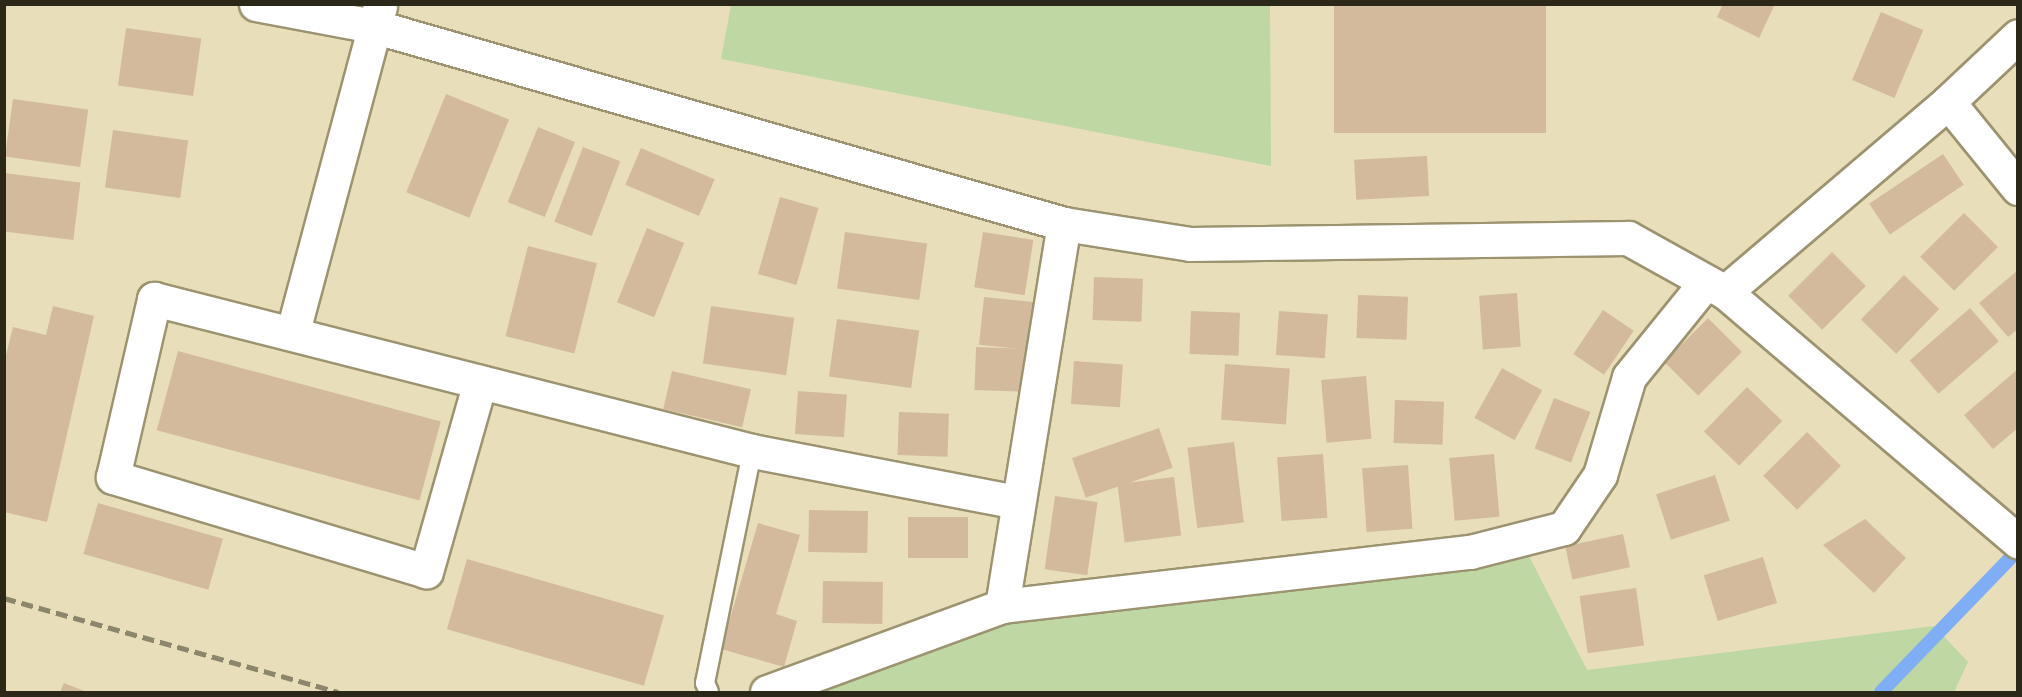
<!DOCTYPE html>
<html>
<head>
<meta charset="utf-8">
<style>
  body { margin:0 }
  #map { position:relative; width:2022px; height:697px; overflow:hidden; background:#e8dfba; font-family:"PT Sans Narrow",sans-serif }
  div>[style] { position:absolute }
  [style*='--x'] { left:calc(var(--x)*1px); top:calc(var(--y)*1px); width:calc(var(--w)*1px); rotate:calc(var(--a)*1deg) }
  .green>* { inset:0; background:#bed7a3 }
  .stream>* { height:14px; margin:-7px; padding:0 7px; transform-origin:7px; border-radius:7px; background:#7faef7 }
  .building>* { inset:0; background:#d3ba9c; transform-origin:0 0 }
  .roads { filter:drop-shadow(2px 0 #9c9370) drop-shadow(-2px 0 #9c9370) drop-shadow(0 2px #9c9370) drop-shadow(0 -2px #9c9370) }
  .lane>* { height:18px; margin:-9px; padding:0 9px; transform-origin:9px; border-radius:9px; background:#fff }
  .street>* { height:33px; margin:-16.5px; padding:0 16.5px; transform-origin:16.5px; border-radius:16.5px; background:#fff }
  .rail>* { height:4.5px; margin-top:-2.25px; transform-origin:0; background:repeating-linear-gradient(90deg,#8c866c 0 12px,transparent 0 18px) }
  span { translate:-50% -50%; white-space:nowrap; text-align:center; line-height:1.15; -webkit-text-stroke:4.5px #f6ecc7; paint-order:stroke }
  .frame { position:absolute; inset:0; border:6px solid #2b2719; pointer-events:none }
</style>
</head>
<body>
<div id="map">
  <div class="green">
    <i style="clip-path:polygon(731px 5px,1270px 5px,1271px 166px,721px 59px)"></i>
    <i style="clip-path:polygon(1526px 550px,1587px 670px,1934px 626px,1968px 662px,1954px 692px,784px 692px,989px 622px)"></i>
  </div>
  <div class="stream">
    <i style="--x:1881;--y:692;--w:197;--a:-46"></i>
  </div>
  <div class="building">
    <i style="left:1334px;top:4px;width:212px;height:129px"></i>
    <i style="clip-path:polygon(1723px 4px,1775px 4px,1759px 38px,1717px 17px)"></i>
    <i style="left:1881px;top:12px;width:46px;height:74px;rotate:23deg"></i>
    <i style="left:126px;top:28px;width:76px;height:58px;rotate:8deg"></i>
    <i style="left:446px;top:94px;width:68px;height:106px;rotate:22deg"></i>
    <i style="left:13px;top:99px;width:76px;height:58px;rotate:8deg"></i>
    <i style="left:538px;top:127px;width:40px;height:81px;rotate:22deg"></i>
    <i style="left:113px;top:130px;width:76px;height:58px;rotate:8deg"></i>
    <i style="left:583px;top:147px;width:40px;height:80px;rotate:21deg"></i>
    <i style="left:641px;top:148px;width:80px;height:40px;rotate:23deg"></i>
    <i style="left:1943px;top:154px;width:37px;height:89px;rotate:56deg"></i>
    <i style="left:1427px;top:156px;width:40px;height:73px;rotate:87deg"></i>
    <i style="left:4px;top:173px;width:77px;height:58px;rotate:7deg"></i>
    <i style="left:780px;top:197px;width:40px;height:80px;rotate:16deg"></i>
    <i style="left:1964px;top:213px;width:48px;height:62px;rotate:45deg"></i>
    <i style="left:647px;top:228px;width:40px;height:80px;rotate:22deg"></i>
    <i style="left:845px;top:232px;width:83px;height:57px;rotate:8deg"></i>
    <i style="left:983px;top:232px;width:51px;height:56px;rotate:9deg"></i>
    <i style="left:528px;top:246px;width:71px;height:93px;rotate:14deg"></i>
    <i style="left:1832px;top:252px;width:48px;height:62px;rotate:45deg"></i>
    <i style="clip-path:polygon(2018px 270px,2018px 329px,2008px 337px,1979px 303px)"></i>
    <i style="left:1904px;top:275px;width:49px;height:62px;rotate:44deg"></i>
    <i style="left:1094px;top:277px;width:49px;height:43px;rotate:2deg"></i>
    <i style="left:1517px;top:293px;width:54px;height:38px;rotate:86deg"></i>
    <i style="left:1358px;top:295px;width:50px;height:43px;rotate:2deg"></i>
    <i style="left:984px;top:297px;width:51px;height:48px;rotate:6deg"></i>
    <i style="clip-path:polygon(53px 306px,94px 316px,47px 522px,4px 512px,4px 363px,13px 327px,46px 335px)"></i>
    <i style="left:711px;top:306px;width:84px;height:58px;rotate:8deg"></i>
    <i style="left:1970px;top:308px;width:44px;height:80px;rotate:49deg"></i>
    <i style="left:1603px;top:310px;width:37px;height:53px;rotate:34deg"></i>
    <i style="left:1191px;top:311px;width:49px;height:43px;rotate:2deg"></i>
    <i style="left:1279px;top:311px;width:49px;height:44px;rotate:4deg"></i>
    <i style="left:1708px;top:318px;width:48px;height:62px;rotate:45deg"></i>
    <i style="left:837px;top:319px;width:83px;height:58px;rotate:8deg"></i>
    <i style="left:976px;top:347px;width:50px;height:43px;rotate:2deg"></i>
    <i style="left:178px;top:351px;width:272px;height:82px;rotate:15deg"></i>
    <i style="left:1074px;top:361px;width:49px;height:43px;rotate:4deg"></i>
    <i style="left:1225px;top:364px;width:65px;height:56px;rotate:4deg"></i>
    <i style="left:1502px;top:368px;width:46px;height:57px;rotate:29deg"></i>
    <i style="clip-path:polygon(2018px 369px,2018px 428px,1993px 449px,1964px 415px)"></i>
    <i style="left:672px;top:371px;width:81px;height:39px;rotate:13deg"></i>
    <i style="left:1366px;top:376px;width:63px;height:45px;rotate:85deg"></i>
    <i style="left:1747px;top:387px;width:49px;height:62px;rotate:44deg"></i>
    <i style="left:798px;top:391px;width:49px;height:43px;rotate:4deg"></i>
    <i style="left:1554px;top:398px;width:39px;height:54px;rotate:21deg"></i>
    <i style="left:1395px;top:400px;width:49px;height:43px;rotate:2deg"></i>
    <i style="left:899px;top:412px;width:50px;height:43px;rotate:2deg"></i>
    <i style="left:1159px;top:428px;width:42px;height:92px;rotate:71deg"></i>
    <i style="left:1807px;top:432px;width:48px;height:62px;rotate:45deg"></i>
    <i style="left:1234px;top:442px;width:81px;height:47px;rotate:83deg"></i>
    <i style="left:1323px;top:454px;width:64px;height:46px;rotate:86deg"></i>
    <i style="left:1494px;top:454px;width:63px;height:45px;rotate:85deg"></i>
    <i style="left:1408px;top:465px;width:64px;height:46px;rotate:86deg"></i>
    <i style="left:1715px;top:475px;width:48px;height:62px;rotate:72deg"></i>
    <i style="left:1174px;top:477px;width:59px;height:57px;rotate:83deg"></i>
    <i style="left:1055px;top:496px;width:43px;height:74px;rotate:8deg"></i>
    <i style="left:98px;top:503px;width:130px;height:53px;rotate:16deg"></i>
    <i style="left:809px;top:510px;width:59px;height:42px;rotate:1deg"></i>
    <i style="left:908px;top:517px;width:60px;height:41px"></i>
    <i style="clip-path:polygon(1865px 519px,1906px 558px,1874px 593px,1823px 545px)"></i>
    <i style="clip-path:polygon(758px 523px,800px 535px,776px 614px,797px 621px,784px 667px,721px 649px)"></i>
    <i style="left:1623px;top:534px;width:34px;height:59px;rotate:78deg"></i>
    <i style="left:1763px;top:557px;width:48px;height:62px;rotate:73deg"></i>
    <i style="left:467px;top:559px;width:205px;height:73px;rotate:16deg"></i>
    <i style="left:823px;top:581px;width:60px;height:42px;rotate:1deg"></i>
    <i style="left:1636px;top:588px;width:58px;height:57px;rotate:82deg"></i>
    <i style="clip-path:polygon(64px 683px,87px 692px,60px 692px)"></i>
  </div>
  <div class="roads">
    <div class="lane">
      <i style="--x:709;--y:692;--w:10;--a:-114"></i>
      <i style="--x:705;--y:683;--w:237;--a:-78.5"></i>
    </div>
    <div class="street">
      <i style="--x:256;--y:4;--w:119;--a:10.6"></i>
      <i style="--x:373;--y:26;--w:719;--a:15.99"></i>
      <i style="--x:1064;--y:224;--w:128;--a:9"></i>
      <i style="--x:1190;--y:244;--w:438;--a:-0.8"></i>
      <i style="--x:1628;--y:238;--w:111;--a:29.1"></i>
      <i style="--x:1725;--y:292;--w:385;--a:40.4"></i>
      <i style="--x:1948;--y:102;--w:111;--a:50.9"></i>
      <i style="--x:1725;--y:292;--w:293;--a:-40.4"></i>
      <i style="--x:1948;--y:102;--w:96;--a:-43.3"></i>
      <i style="--x:293;--y:331;--w:336;--a:-75"></i>
      <i style="--x:480;--y:382;--w:197;--a:105.9"></i>
      <i style="--x:426;--y:571;--w:327;--a:-163.3"></i>
      <i style="--x:113;--y:477;--w:183;--a:-77"></i>
      <i style="--x:154;--y:299;--w:617;--a:14.26"></i>
      <i style="--x:752;--y:451;--w:271;--a:10.9"></i>
      <i style="--x:1002;--y:606;--w:387;--a:-80.8"></i>
      <i style="--x:767;--y:692;--w:250;--a:-20.1"></i>
      <i style="--x:1002;--y:606;--w:471;--a:-6.6"></i>
      <i style="--x:1470;--y:552;--w:97;--a:-14.3"></i>
      <i style="--x:1564;--y:528;--w:64;--a:-55.8"></i>
      <i style="--x:1600;--y:475;--w:102;--a:-73.5"></i>
      <i style="--x:1629;--y:377;--w:122;--a:-51"></i>
    </div>
  </div>
  <div class="rail">
    <i style="--x:4;--y:598;--w:347;--a:15.7"></i>
  </div>
  <div class="frame"></div>
</div>
</body>
</html>
